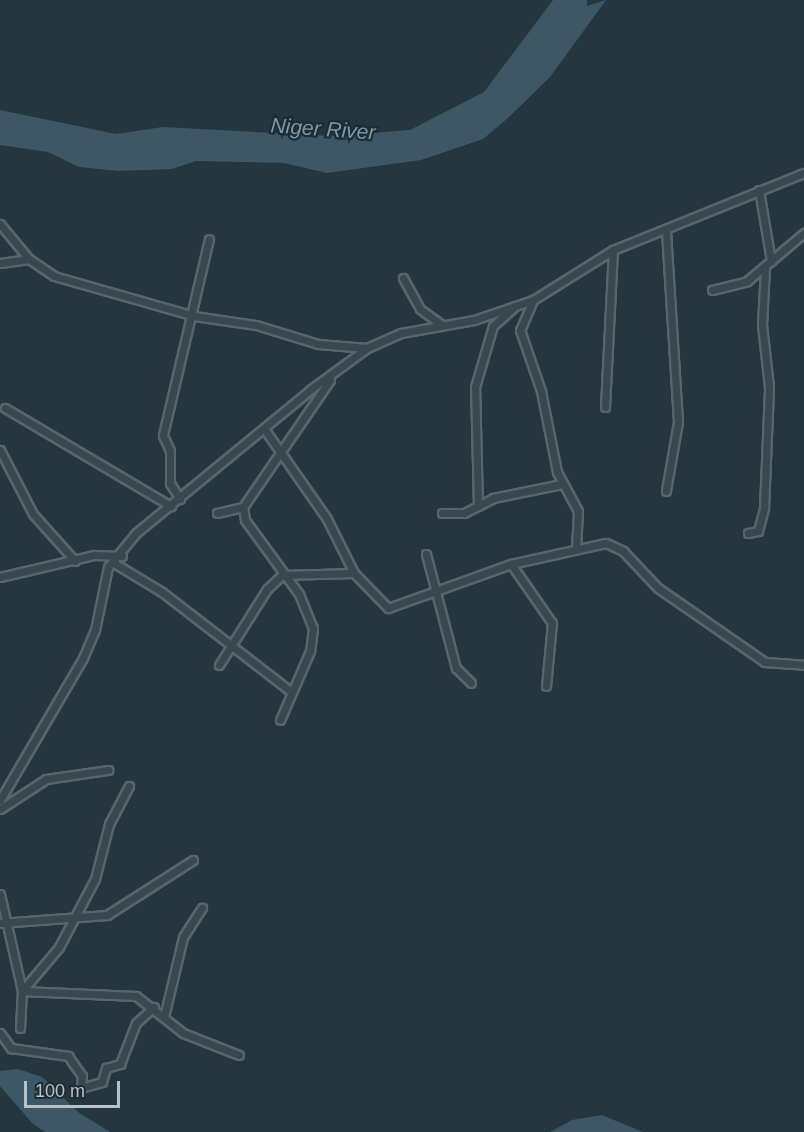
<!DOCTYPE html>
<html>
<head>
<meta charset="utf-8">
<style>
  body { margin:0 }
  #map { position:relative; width:804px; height:1132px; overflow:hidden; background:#26363e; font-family:Arial,sans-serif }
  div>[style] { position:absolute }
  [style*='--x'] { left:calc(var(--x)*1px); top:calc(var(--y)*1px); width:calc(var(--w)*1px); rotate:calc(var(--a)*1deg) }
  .water>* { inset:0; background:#3d5766 }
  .roads { filter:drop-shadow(2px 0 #58656c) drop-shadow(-2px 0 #58656c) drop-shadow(0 2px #58656c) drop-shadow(0 -2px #58656c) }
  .minor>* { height:7px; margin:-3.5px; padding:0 3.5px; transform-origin:3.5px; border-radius:3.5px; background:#3a474e }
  span { translate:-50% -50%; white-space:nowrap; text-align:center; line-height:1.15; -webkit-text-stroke:4.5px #1f2c33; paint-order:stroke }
  .water-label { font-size:21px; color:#7999aa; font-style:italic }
  .scale { position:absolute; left:24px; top:1081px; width:96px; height:27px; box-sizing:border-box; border:3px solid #b6c2c9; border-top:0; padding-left:8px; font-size:18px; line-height:21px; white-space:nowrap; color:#b6c2c9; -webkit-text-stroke:4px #1f2c33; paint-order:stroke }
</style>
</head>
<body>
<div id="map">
  <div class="water">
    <i style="clip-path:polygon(553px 0,587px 0,587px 6px,606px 0,550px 77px,508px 118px,483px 139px,421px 160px,327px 173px,284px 163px,196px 161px,172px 169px,118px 171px,79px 167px,48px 152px,0 145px,0 110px,116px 134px,163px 127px,330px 136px,410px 130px,484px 92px)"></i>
    <i style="clip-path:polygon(18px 1069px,42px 1077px,78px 1112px,110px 1132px,45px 1132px,32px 1123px,0 1086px,0 1071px)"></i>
    <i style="clip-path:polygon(602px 1115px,643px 1132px,550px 1132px,572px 1120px)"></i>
  </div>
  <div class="roads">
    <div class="minor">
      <i style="--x:759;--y:190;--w:72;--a:80.4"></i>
      <i style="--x:0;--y:224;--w:45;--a:50.4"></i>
      <i style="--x:29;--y:259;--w:30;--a:34"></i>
      <i style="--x:54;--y:276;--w:146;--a:15.9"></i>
      <i style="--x:194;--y:316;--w:63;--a:8.3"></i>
      <i style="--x:256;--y:325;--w:65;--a:17"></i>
      <i style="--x:318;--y:344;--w:49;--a:4.7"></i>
      <i style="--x:666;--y:231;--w:191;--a:86.4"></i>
      <i style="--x:678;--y:422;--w:70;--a:99.9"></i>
      <i style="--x:0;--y:263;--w:29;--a:-8"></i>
      <i style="--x:403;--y:278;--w:35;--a:61"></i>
      <i style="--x:420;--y:309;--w:27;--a:36"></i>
      <i style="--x:712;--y:290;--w:36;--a:-14"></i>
      <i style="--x:747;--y:281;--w:75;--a:-40.1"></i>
      <i style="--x:533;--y:300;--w:33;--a:113"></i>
      <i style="--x:520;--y:330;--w:65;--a:71"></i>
      <i style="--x:541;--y:391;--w:83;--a:78.8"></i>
      <i style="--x:557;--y:472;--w:44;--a:61.7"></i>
      <i style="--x:578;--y:511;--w:36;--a:93"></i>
      <i style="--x:605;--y:407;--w:157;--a:-87.1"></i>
      <i style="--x:5;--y:408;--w:193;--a:30.6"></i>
      <i style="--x:265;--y:430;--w:108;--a:55.1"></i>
      <i style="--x:327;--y:519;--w:60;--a:63.4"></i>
      <i style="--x:0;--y:450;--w:72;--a:62.7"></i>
      <i style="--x:33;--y:514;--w:63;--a:48.2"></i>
      <i style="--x:180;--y:499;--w:19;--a:-122"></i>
      <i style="--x:170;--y:483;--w:32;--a:-90"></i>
      <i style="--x:170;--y:451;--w:17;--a:-114"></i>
      <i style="--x:163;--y:435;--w:201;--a:-76.8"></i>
      <i style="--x:478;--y:506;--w:119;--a:-91.4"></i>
      <i style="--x:475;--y:387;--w:64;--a:-73.6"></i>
      <i style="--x:493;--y:326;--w:27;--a:-42"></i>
      <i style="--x:243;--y:507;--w:13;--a:81"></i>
      <i style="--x:245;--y:520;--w:92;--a:53.9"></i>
      <i style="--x:299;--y:594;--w:37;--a:68"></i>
      <i style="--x:313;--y:628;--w:23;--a:97"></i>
      <i style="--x:310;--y:651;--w:75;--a:113.5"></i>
      <i style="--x:217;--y:513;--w:27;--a:-13"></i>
      <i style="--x:243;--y:507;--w:154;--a:-55.6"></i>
      <i style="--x:442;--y:513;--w:22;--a:0"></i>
      <i style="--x:464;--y:513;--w:33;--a:-27"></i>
      <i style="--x:493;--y:498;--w:70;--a:-11.5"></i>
      <i style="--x:748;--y:533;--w:10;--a:-11"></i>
      <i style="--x:758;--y:531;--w:24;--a:-75"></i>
      <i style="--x:764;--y:508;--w:121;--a:-87.6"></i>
      <i style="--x:769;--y:387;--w:62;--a:-96.4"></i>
      <i style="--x:762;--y:325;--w:58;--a:-87"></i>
      <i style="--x:426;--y:554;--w:118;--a:75.3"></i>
      <i style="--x:456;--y:668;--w:21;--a:45"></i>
      <i style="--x:114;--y:563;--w:56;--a:31.1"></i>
      <i style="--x:162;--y:592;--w:162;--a:37.7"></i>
      <i style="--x:511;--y:564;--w:72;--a:55.2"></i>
      <i style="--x:552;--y:623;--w:63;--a:95.4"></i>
      <i style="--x:0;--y:577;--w:97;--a:-13.2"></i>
      <i style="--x:94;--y:555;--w:28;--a:2"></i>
      <i style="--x:219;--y:665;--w:90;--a:-57.7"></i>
      <i style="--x:267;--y:589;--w:21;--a:-43"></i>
      <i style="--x:282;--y:575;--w:72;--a:-1.6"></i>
      <i style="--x:354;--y:573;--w:49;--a:45.8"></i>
      <i style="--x:388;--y:608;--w:131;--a:-19.7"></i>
      <i style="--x:511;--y:564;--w:97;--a:-12.5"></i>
      <i style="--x:606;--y:543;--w:19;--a:25"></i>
      <i style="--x:623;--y:551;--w:51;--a:46.6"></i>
      <i style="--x:658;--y:588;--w:130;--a:34.7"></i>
      <i style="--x:765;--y:662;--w:39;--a:4"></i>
      <i style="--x:0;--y:800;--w:164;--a:-59.7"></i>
      <i style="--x:83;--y:658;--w:30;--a:-67"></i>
      <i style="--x:95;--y:630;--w:64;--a:-78.3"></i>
      <i style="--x:108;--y:567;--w:44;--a:-50.5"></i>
      <i style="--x:136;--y:533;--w:227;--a:-39.4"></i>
      <i style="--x:311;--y:389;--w:69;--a:-36.2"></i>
      <i style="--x:367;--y:348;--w:37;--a:-24"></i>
      <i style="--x:401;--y:333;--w:74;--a:-10.1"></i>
      <i style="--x:474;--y:320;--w:62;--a:-18.7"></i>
      <i style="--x:533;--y:300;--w:94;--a:-32"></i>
      <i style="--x:613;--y:250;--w:206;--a:-22"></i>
      <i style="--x:0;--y:809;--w:55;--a:-33.1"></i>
      <i style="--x:46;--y:779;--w:63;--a:-8.3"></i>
      <i style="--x:0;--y:894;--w:99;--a:77.2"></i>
      <i style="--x:22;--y:991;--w:114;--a:2.5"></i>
      <i style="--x:136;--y:996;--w:60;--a:38.2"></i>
      <i style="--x:183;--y:1033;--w:60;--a:21.4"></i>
      <i style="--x:0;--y:923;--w:107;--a:-4.3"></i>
      <i style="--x:107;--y:915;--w:102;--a:-32.6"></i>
      <i style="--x:164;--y:1017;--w:82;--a:-76.6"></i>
      <i style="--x:183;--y:937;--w:35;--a:-57"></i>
      <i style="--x:20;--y:1028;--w:37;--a:-87"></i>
      <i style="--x:22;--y:991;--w:57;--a:-49.9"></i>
      <i style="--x:59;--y:947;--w:77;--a:-62.1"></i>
      <i style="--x:95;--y:879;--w:57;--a:-75.7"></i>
      <i style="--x:109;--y:824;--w:43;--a:-62.2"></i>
      <i style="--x:0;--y:1033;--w:19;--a:54"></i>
      <i style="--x:11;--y:1048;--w:58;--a:8"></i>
      <i style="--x:68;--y:1056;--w:24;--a:55"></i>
      <i style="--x:82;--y:1076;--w:12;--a:95"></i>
      <i style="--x:81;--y:1088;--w:22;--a:-16"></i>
      <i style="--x:102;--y:1082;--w:15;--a:-74"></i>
      <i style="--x:106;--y:1068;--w:15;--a:-16"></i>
      <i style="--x:120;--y:1064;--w:44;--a:-68.7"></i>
      <i style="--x:136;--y:1023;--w:24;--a:-42"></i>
    </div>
  </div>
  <div class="water-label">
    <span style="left:323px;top:129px;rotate:4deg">Niger River</span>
  </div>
  <div class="scale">100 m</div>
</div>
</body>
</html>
